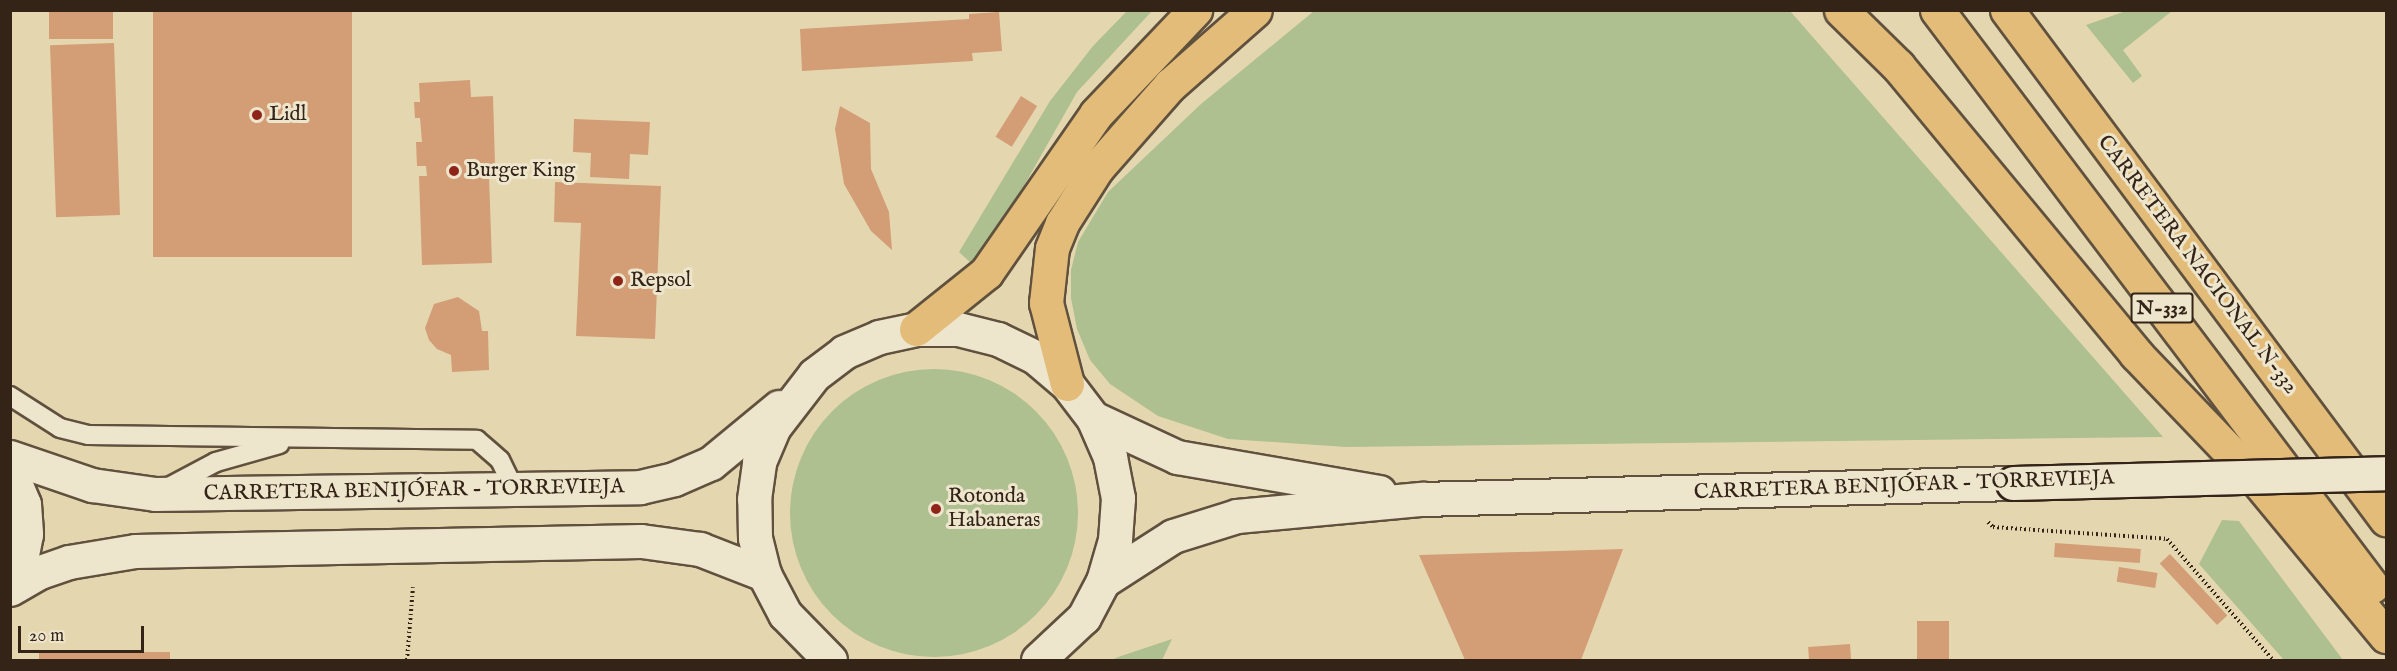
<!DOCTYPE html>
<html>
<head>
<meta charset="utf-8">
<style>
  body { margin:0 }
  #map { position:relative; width:2397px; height:671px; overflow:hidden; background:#e4d7b0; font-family:"IM FELL English",serif }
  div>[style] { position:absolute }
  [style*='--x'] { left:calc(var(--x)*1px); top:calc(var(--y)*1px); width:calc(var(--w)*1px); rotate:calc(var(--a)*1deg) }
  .green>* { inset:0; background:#aebf90 }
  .round { border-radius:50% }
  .building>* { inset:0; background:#d39d76; transform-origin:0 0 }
  .path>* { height:4px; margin-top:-2px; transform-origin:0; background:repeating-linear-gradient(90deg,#342418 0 1.5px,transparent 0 4.5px) }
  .roads { filter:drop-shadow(2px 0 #60513e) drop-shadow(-2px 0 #60513e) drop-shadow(0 2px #60513e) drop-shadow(0 -2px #60513e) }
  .service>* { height:18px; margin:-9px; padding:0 9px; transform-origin:9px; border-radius:9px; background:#ede5cc }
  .secondary>* { height:33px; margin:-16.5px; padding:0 16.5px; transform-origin:16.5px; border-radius:16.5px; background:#ede5cc }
  .trunk>* { height:33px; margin:-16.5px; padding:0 16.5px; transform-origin:16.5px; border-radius:16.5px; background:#e2bc78 }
  .bridges { filter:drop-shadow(2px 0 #342418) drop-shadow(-2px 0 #342418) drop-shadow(0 2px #342418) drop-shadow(0 -2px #342418) }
  .secondary-bridge>* { height:33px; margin:-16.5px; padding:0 16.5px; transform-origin:16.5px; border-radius:16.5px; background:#ede5cc }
  .dots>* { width:16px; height:16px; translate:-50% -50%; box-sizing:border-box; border:3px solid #ede5cc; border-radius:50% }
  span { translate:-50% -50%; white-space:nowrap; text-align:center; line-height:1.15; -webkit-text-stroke:6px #ede5cc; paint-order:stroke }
  .shield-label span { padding:2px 4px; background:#ede5cc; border:2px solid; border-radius:4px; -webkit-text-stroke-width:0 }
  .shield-label { font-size:20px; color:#342418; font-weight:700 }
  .poi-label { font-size:21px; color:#342418 }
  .left { translate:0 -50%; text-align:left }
  .street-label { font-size:21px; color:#342418 }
  .frame { position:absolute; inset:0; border:12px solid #342418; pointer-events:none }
  .scale { position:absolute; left:18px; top:626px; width:126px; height:27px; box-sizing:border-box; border:3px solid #342418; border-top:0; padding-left:8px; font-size:18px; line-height:21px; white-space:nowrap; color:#342418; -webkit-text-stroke:4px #ede5cc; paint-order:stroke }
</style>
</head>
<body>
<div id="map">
  <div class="green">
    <i style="clip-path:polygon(1127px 11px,1152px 11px,1077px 92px,1021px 191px,972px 264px,959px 252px,1050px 101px,1093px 46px)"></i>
    <i style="clip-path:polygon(1314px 11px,1790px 11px,2163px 437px,1346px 447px,1228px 439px,1158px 416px,1110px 384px,1090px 360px,1077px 329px,1071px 298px,1071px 270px,1078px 242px,1108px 192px,1201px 104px)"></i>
    <i style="clip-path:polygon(2126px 11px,2172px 11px,2123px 50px,2142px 76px,2133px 83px,2086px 25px)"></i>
    <i class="round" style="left:790px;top:369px;width:288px;height:288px"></i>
    <i style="clip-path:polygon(2222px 520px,2239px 521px,2343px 660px,2284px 660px,2199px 564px)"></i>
    <i style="clip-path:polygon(1172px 639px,1162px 660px,1111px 660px,1121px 656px)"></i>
  </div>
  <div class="building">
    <i style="left:49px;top:10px;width:64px;height:29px"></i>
    <i style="left:153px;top:10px;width:199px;height:247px"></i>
    <i style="clip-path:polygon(999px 12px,1002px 51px,972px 53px,973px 61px,802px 71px,800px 29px,969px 19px,969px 14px)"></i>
    <i style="left:114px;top:43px;width:172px;height:64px;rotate:88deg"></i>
    <i style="clip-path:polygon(470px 80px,471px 97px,493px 96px,495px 164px,482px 165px,482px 175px,489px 175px,492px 263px,422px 265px,419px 176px,427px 176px,426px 166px,417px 166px,416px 142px,422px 142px,420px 118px,415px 118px,414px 102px,420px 102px,419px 83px)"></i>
    <i style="left:1021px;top:96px;width:19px;height:48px;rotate:32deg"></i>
    <i style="clip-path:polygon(840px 106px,870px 123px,871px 169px,889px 212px,892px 250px,871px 231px,844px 184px,835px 129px)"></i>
    <i style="clip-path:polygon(574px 119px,650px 122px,648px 155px,630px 154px,629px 179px,590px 177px,591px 153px,573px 152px)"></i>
    <i style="clip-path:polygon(555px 182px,661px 186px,655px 339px,576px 336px,581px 223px,554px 222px)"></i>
    <i style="clip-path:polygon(458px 297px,479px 311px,482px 331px,488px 331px,489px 370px,452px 372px,451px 355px,437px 349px,429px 340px,425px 328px,434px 304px)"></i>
    <i style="left:2055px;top:543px;width:86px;height:14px;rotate:4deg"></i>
    <i style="clip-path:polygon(1623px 549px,1581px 660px,1465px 660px,1419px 555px)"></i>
    <i style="left:2170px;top:554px;width:84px;height:14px;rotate:47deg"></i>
    <i style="left:2119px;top:567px;width:39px;height:15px;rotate:9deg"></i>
    <i style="left:1949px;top:621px;width:39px;height:32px;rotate:90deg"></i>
    <i style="left:1850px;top:644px;width:16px;height:42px;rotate:86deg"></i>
    <i style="left:170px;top:652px;width:8px;height:131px;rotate:90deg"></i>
  </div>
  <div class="path">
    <i style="--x:1988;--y:522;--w:7;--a:45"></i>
    <i style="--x:1993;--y:527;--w:174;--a:3.9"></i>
    <i style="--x:2167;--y:539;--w:161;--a:48.8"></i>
    <i style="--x:407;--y:660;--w:73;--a:-85.3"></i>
  </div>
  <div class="roads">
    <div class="service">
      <i style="--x:10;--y:396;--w:59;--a:32.6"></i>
      <i style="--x:60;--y:428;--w:29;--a:14"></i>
      <i style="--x:88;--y:435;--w:389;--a:0.7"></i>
      <i style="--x:477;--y:440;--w:30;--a:41"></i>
      <i style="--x:500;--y:460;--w:32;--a:64"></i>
      <i style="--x:167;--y:488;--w:55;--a:-28"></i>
      <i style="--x:216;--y:462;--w:66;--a:-15.7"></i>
    </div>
    <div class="secondary">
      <i style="--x:1093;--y:418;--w:93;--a:24.9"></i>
      <i style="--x:1177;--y:457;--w:205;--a:9.8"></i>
      <i style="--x:10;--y:457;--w:87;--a:18.9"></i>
      <i style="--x:92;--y:485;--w:64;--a:8.1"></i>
      <i style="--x:155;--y:494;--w:485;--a:-0.8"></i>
      <i style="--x:640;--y:487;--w:35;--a:-13"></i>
      <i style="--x:674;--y:479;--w:40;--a:-23.4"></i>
      <i style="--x:711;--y:463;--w:88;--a:-39.5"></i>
      <i style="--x:10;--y:471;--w:36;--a:67"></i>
      <i style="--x:24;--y:504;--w:30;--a:86"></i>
      <i style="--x:26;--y:534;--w:31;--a:101"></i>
      <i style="--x:20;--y:564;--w:21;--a:118"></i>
      <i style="--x:1103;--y:581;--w:83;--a:-32.7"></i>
      <i style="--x:1173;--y:536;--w:67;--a:-17.4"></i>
      <i style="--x:1237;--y:516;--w:186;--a:-5.3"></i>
      <i style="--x:1422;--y:499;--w:591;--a:-1.55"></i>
      <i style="--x:10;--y:589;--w:34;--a:-30"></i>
      <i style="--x:40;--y:572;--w:31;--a:-19"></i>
      <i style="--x:69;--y:562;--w:67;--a:-9.5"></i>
      <i style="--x:135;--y:551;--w:506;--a:-1.13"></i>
      <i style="--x:641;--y:541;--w:60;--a:7.7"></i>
      <i style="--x:700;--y:549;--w:69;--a:21.3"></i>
      <i style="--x:830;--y:660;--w:64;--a:-134.4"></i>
      <i style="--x:785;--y:614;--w:45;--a:-117.7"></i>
      <i style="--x:764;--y:574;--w:37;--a:-104"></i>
      <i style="--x:755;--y:538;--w:39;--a:-91"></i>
      <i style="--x:754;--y:499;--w:37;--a:-82"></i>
      <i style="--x:759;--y:462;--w:38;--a:-67"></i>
      <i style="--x:774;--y:427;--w:66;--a:-52.4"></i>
      <i style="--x:814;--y:375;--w:38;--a:-37"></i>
      <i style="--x:844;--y:352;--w:38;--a:-23"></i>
      <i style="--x:879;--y:337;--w:38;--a:-12"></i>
      <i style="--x:916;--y:329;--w:42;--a:0"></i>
      <i style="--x:958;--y:329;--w:41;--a:14"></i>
      <i style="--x:998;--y:339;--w:41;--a:25.9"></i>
      <i style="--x:1035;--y:357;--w:42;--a:40.2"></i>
      <i style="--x:1067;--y:384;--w:43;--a:52.6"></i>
      <i style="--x:1093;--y:418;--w:43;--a:66.4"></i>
      <i style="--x:1110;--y:457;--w:42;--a:79"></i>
      <i style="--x:1118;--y:498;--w:42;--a:94.1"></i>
      <i style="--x:1115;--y:540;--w:43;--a:106.3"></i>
      <i style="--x:1103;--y:581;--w:41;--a:117.8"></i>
      <i style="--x:1084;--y:617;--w:63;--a:136.9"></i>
    </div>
    <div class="trunk">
      <i style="--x:1841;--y:10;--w:80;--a:44.5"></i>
      <i style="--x:1898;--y:66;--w:374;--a:50.4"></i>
      <i style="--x:2136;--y:354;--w:173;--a:46.2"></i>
      <i style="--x:2256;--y:479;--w:204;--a:50.4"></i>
      <i style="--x:1937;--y:10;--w:722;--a:52.94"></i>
      <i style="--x:2007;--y:10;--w:635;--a:53.33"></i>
      <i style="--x:916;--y:329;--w:90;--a:-38.7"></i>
      <i style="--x:986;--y:273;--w:193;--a:-55.3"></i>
      <i style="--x:1096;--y:114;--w:144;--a:-46.4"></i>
      <i style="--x:1067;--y:384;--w:84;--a:-104.5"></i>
      <i style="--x:1046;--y:303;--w:55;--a:-83.8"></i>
      <i style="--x:1052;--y:248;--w:27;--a:-68"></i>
      <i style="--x:1062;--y:223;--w:65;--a:-57.5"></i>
      <i style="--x:1097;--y:168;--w:111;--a:-48.7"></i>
      <i style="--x:1170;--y:85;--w:113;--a:-41.4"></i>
    </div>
  </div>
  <div class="bridges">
    <div class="secondary-bridge">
      <i style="--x:2013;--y:483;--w:373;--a:-1.5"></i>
    </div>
  </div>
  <div class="dots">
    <i style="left:257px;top:115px;background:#8f2418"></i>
    <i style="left:454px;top:171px;background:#8f2418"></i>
    <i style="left:618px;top:281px;background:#8f2418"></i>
    <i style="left:936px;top:509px;background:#8f2418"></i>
  </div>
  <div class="shield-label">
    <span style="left:2162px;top:308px">N-332</span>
  </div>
  <div class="poi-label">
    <span class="left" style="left:269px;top:115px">Lidl</span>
    <span class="left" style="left:466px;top:171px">Burger King</span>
    <span class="left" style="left:630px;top:281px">Repsol</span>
    <span class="left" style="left:948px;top:509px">Rotonda<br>Habaneras</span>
  </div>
  <div class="street-label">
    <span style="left:2197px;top:265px;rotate:53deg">CARRETERA NACIONAL N-332</span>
    <span style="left:1904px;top:486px;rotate:-2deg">CARRETERA BENIJÓFAR - TORREVIEJA</span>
    <span style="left:414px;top:491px;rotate:-1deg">CARRETERA BENIJÓFAR - TORREVIEJA</span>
  </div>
  <div class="frame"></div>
  <div class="scale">20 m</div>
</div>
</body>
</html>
